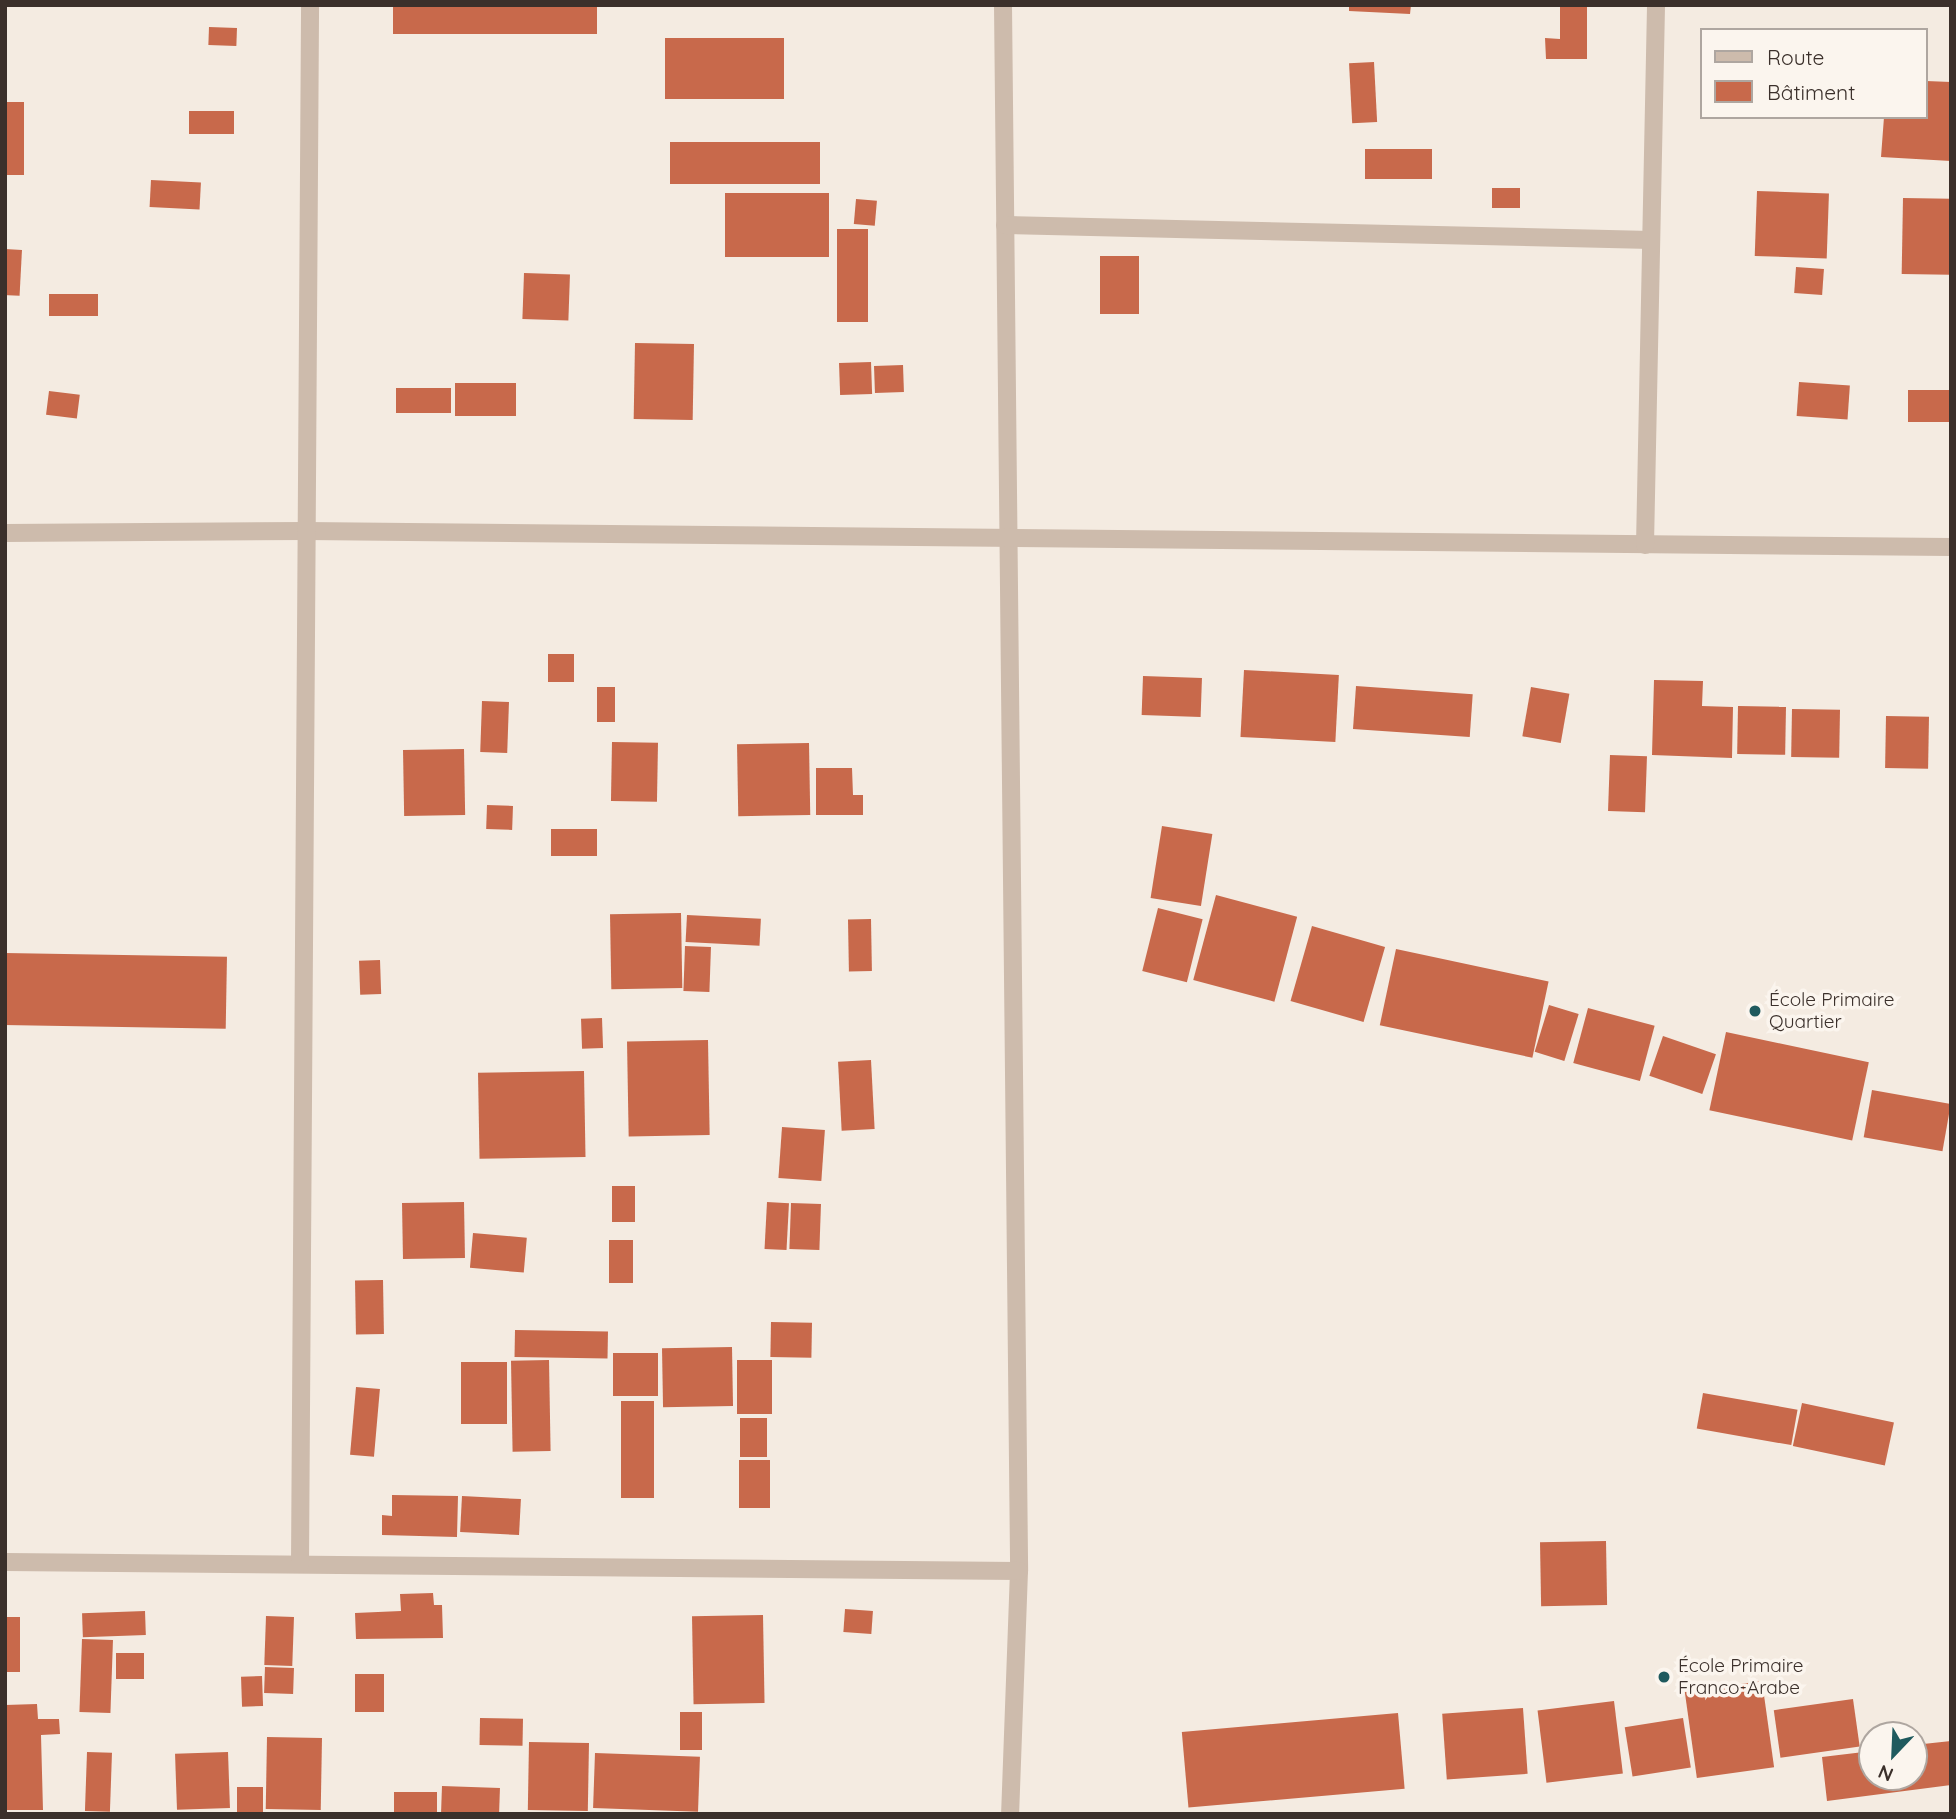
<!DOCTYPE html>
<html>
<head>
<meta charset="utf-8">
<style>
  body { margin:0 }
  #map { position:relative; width:1956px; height:1819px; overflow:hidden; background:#f4ebe1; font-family:Quicksand,sans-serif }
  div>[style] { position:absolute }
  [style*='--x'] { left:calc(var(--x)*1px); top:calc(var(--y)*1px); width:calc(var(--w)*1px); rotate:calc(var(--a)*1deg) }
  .building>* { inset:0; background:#c8694b; transform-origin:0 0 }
  .minor>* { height:18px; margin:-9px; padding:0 9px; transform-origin:9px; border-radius:9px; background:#cdbbac }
  .dots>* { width:19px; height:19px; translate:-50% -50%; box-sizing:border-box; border:4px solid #fbf5ee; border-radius:50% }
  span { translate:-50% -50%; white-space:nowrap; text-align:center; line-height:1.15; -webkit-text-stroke:7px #fbf5ee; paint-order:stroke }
  .poi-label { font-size:19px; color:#3b302b }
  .left { translate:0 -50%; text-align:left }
  .frame { position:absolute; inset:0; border:7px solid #3b302b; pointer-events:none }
  .legend { position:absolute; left:1700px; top:28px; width:228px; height:91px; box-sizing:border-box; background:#fbf5ee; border:2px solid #aea6a0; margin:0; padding:9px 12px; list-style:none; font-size:21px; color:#3b302b }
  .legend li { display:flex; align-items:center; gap:14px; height:35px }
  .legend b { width:35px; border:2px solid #aea6a0 }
  .north { position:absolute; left:1858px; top:1721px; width:70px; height:70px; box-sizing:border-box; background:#fbf5ee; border:2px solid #aea6a0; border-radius:50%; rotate:203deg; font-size:19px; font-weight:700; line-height:28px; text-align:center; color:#3b302b }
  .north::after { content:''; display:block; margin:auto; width:24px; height:32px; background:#1f5a5e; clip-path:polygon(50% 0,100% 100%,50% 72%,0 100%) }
</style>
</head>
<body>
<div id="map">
  <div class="building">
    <i style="left:393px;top:5px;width:204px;height:29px"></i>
    <i style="clip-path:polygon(1349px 5px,1411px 5px,1410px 14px,1349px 11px)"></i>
    <i style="clip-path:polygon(1560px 5px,1587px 5px,1587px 59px,1546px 59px,1545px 38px,1560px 39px)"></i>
    <i style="left:209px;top:27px;width:28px;height:18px;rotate:2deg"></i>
    <i style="left:665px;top:38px;width:119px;height:61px"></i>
    <i style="left:1374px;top:62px;width:60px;height:25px;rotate:87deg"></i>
    <i style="clip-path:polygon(1926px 81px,1951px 82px,1951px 161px,1881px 157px,1884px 117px,1926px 117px)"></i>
    <i style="left:5px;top:102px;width:19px;height:73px"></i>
    <i style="left:234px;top:111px;width:23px;height:45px;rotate:90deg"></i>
    <i style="left:670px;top:142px;width:150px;height:42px"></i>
    <i style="left:1432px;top:149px;width:30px;height:67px;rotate:90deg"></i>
    <i style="left:151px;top:180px;width:50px;height:27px;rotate:3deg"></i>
    <i style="left:1492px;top:188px;width:28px;height:20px"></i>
    <i style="left:1757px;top:191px;width:72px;height:65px;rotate:2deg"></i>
    <i style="left:725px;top:193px;width:104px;height:64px"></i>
    <i style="left:1903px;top:198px;width:48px;height:76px;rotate:1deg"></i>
    <i style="left:856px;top:199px;width:21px;height:25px;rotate:5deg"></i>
    <i style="left:837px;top:229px;width:31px;height:93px"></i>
    <i style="left:5px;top:249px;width:17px;height:46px;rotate:3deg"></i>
    <i style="left:1100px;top:256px;width:39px;height:58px"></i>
    <i style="left:1796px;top:267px;width:28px;height:26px;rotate:4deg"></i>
    <i style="left:524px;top:273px;width:46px;height:46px;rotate:2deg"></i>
    <i style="left:98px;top:294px;width:22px;height:49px;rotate:90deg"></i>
    <i style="left:635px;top:343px;width:59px;height:76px;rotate:1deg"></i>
    <i style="left:871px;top:362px;width:32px;height:32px;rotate:88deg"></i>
    <i style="left:903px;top:365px;width:27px;height:29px;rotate:88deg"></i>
    <i style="left:1799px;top:382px;width:51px;height:34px;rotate:4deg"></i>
    <i style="left:455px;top:383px;width:61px;height:33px"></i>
    <i style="left:396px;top:388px;width:55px;height:25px"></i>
    <i style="left:1951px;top:390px;width:32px;height:43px;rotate:90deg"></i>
    <i style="left:49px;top:391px;width:31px;height:24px;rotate:7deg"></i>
    <i style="left:548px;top:654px;width:26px;height:28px"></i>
    <i style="left:1244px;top:670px;width:95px;height:67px;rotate:3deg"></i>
    <i style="left:1143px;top:676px;width:59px;height:39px;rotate:2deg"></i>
    <i style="clip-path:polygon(1654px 680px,1703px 681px,1702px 706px,1733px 707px,1732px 758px,1652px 755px)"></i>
    <i style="left:1356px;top:686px;width:117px;height:43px;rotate:4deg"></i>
    <i style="left:615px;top:687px;width:35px;height:18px;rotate:90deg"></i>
    <i style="left:1531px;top:687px;width:39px;height:50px;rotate:10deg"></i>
    <i style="left:482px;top:701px;width:27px;height:51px;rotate:2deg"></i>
    <i style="left:1738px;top:706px;width:48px;height:48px;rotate:1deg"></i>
    <i style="left:1792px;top:709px;width:48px;height:48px;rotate:1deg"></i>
    <i style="left:1886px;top:716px;width:43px;height:52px;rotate:1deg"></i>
    <i style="left:612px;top:742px;width:46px;height:59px;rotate:1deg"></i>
    <i style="left:809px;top:743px;width:72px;height:72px;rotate:89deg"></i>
    <i style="left:464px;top:749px;width:66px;height:61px;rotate:89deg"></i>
    <i style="left:1610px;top:755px;width:37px;height:56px;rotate:2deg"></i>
    <i style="clip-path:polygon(816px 768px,852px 768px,853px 795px,863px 795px,863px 815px,816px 815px)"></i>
    <i style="left:487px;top:805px;width:26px;height:24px;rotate:2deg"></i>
    <i style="left:1162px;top:826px;width:51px;height:73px;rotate:9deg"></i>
    <i style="left:597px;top:829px;width:27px;height:46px;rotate:90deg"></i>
    <i style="left:1216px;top:895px;width:84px;height:88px;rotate:15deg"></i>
    <i style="left:1158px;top:908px;width:46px;height:65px;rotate:14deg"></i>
    <i style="left:681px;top:913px;width:75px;height:71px;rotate:89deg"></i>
    <i style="left:687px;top:915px;width:74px;height:27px;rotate:3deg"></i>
    <i style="left:871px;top:919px;width:52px;height:23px;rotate:89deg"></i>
    <i style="left:1312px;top:926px;width:76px;height:78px;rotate:16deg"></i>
    <i style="left:685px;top:946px;width:26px;height:45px;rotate:2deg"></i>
    <i style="left:1396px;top:949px;width:156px;height:78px;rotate:12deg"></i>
    <i style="left:5px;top:953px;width:222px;height:72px;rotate:1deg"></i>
    <i style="left:380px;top:960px;width:34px;height:21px;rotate:88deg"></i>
    <i style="left:1549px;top:1005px;width:31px;height:49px;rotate:17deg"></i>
    <i style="left:1588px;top:1008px;width:69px;height:57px;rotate:15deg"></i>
    <i style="left:602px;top:1018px;width:30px;height:21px;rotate:88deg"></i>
    <i style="left:1726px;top:1032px;width:146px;height:80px;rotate:12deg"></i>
    <i style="left:1663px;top:1036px;width:56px;height:42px;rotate:19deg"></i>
    <i style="left:708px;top:1040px;width:95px;height:81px;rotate:89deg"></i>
    <i style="left:871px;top:1060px;width:69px;height:33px;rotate:87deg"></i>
    <i style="left:584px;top:1071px;width:86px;height:106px;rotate:89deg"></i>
    <i style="left:1872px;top:1090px;width:80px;height:48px;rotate:10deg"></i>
    <i style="left:782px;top:1127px;width:43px;height:51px;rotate:4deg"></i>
    <i style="left:612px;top:1186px;width:23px;height:36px"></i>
    <i style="left:464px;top:1202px;width:56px;height:62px;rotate:89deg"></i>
    <i style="left:767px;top:1202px;width:22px;height:47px;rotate:3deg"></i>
    <i style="left:791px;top:1203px;width:30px;height:46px;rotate:2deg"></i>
    <i style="left:473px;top:1233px;width:54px;height:35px;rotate:5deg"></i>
    <i style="left:609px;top:1240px;width:24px;height:43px"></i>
    <i style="left:383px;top:1280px;width:54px;height:28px;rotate:89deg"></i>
    <i style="left:771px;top:1322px;width:41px;height:35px;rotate:1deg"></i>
    <i style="left:515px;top:1330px;width:93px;height:27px;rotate:1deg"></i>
    <i style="left:732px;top:1347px;width:59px;height:70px;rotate:89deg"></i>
    <i style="left:613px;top:1353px;width:45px;height:43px"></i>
    <i style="left:549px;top:1360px;width:91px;height:38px;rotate:89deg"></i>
    <i style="left:772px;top:1360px;width:54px;height:35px;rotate:90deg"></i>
    <i style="left:461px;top:1362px;width:46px;height:62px"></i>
    <i style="left:356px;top:1387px;width:24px;height:68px;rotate:5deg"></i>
    <i style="left:1703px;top:1393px;width:96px;height:36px;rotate:10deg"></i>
    <i style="left:621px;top:1401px;width:33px;height:97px"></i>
    <i style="left:1802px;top:1403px;width:94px;height:44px;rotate:12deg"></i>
    <i style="left:740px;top:1418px;width:27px;height:39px"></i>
    <i style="left:739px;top:1460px;width:31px;height:48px"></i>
    <i style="clip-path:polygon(392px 1495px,458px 1496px,457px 1537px,382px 1535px,382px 1515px,392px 1516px)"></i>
    <i style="left:462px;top:1496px;width:59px;height:36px;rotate:3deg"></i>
    <i style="left:1606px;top:1541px;width:64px;height:66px;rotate:89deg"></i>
    <i style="clip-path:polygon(433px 1593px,434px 1605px,442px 1605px,443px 1638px,356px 1639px,355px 1613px,401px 1611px,400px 1594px)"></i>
    <i style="left:845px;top:1609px;width:28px;height:23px;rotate:4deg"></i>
    <i style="left:145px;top:1611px;width:24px;height:63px;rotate:88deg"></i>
    <i style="left:763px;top:1615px;width:88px;height:71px;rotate:89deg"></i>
    <i style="left:266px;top:1616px;width:28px;height:49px;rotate:2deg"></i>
    <i style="left:5px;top:1617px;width:15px;height:55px"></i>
    <i style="left:82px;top:1639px;width:31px;height:73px;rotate:2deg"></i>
    <i style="left:116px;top:1653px;width:28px;height:26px"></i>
    <i style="left:265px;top:1667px;width:29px;height:26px;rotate:2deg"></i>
    <i style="left:355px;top:1674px;width:29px;height:38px"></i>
    <i style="left:262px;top:1676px;width:30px;height:21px;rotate:88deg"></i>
    <i style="left:1762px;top:1681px;width:87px;height:78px;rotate:82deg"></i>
    <i style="left:1853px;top:1699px;width:48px;height:80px;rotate:82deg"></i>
    <i style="left:1614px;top:1701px;width:73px;height:77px;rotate:83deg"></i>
    <i style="clip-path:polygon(37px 1704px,38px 1719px,59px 1719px,60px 1734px,41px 1735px,43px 1810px,5px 1810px,5px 1705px)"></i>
    <i style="left:1523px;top:1708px;width:66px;height:81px;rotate:86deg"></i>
    <i style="left:680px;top:1712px;width:22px;height:38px"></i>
    <i style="left:1398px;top:1713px;width:76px;height:217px;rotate:85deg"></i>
    <i style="left:480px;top:1718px;width:43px;height:27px;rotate:1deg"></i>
    <i style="left:1683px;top:1718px;width:50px;height:59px;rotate:81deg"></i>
    <i style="left:267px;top:1737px;width:55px;height:72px;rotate:1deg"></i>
    <i style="clip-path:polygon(1951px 1741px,1951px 1785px,1827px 1801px,1822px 1757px,1872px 1751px,1872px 1777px,1914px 1777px,1914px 1745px)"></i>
    <i style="left:529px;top:1742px;width:60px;height:68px;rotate:1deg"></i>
    <i style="left:87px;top:1752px;width:25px;height:59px;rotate:2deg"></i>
    <i style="left:228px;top:1752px;width:56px;height:53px;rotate:88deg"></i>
    <i style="left:595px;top:1753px;width:105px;height:55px;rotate:2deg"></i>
    <i style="left:442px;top:1786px;width:58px;height:26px;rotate:2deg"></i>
    <i style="left:237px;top:1787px;width:26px;height:25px"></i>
    <i style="left:437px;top:1792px;width:22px;height:43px;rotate:90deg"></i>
  </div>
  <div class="minor">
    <i style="--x:1003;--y:5;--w:1566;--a:89.41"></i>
    <i style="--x:1019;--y:1571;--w:243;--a:92.1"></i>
    <i style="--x:1005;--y:225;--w:646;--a:1.33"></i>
    <i style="--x:5;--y:533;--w:301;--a:-0.4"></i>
    <i style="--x:306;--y:531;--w:1645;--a:0.56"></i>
    <i style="--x:1645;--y:545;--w:540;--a:-88.83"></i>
    <i style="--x:5;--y:1562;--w:1014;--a:0.51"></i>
    <i style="--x:300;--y:1564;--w:1559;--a:-89.63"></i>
  </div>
  <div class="dots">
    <i style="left:1755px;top:1011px;background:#1f5a5e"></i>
    <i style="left:1664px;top:1677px;background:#1f5a5e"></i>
  </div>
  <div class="poi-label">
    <span class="left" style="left:1769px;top:1011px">École Primaire<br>Quartier</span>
    <span class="left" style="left:1678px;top:1677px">École Primaire<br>Franco-Arabe</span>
  </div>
  <div class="frame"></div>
  <ul class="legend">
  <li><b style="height:9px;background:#cdbbac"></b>Route</li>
  <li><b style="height:19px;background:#c8694b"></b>Bâtiment</li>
  </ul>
  <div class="north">N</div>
</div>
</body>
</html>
